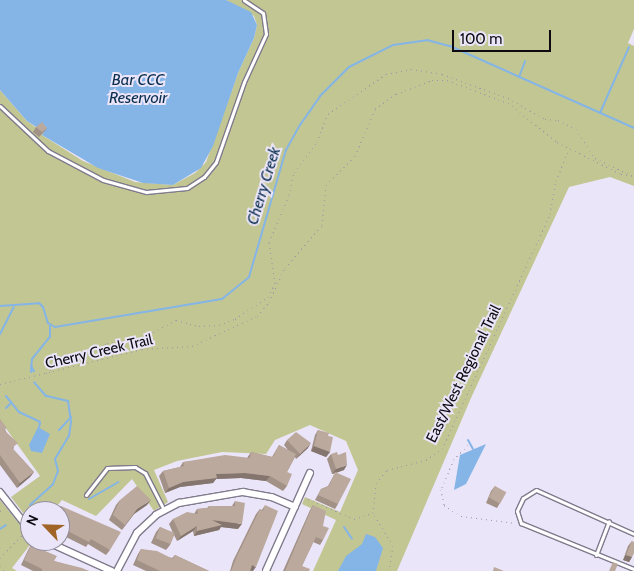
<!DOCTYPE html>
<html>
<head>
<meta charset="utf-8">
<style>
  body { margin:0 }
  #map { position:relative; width:634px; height:571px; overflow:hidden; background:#ebe5f9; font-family:Cabin,sans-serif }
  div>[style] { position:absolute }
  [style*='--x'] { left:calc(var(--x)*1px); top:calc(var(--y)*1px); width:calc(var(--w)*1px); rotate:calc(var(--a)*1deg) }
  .green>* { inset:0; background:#c2c692 }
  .water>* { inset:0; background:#84b5e6 }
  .stream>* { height:2px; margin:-1px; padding:0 1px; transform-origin:1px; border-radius:1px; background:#84b5e6 }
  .path>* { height:1px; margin-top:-0.5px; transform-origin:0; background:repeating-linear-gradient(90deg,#9b96a5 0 1px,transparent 0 5px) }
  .roads { filter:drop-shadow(1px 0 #807b8d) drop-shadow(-1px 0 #807b8d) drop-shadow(0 1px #807b8d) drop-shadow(0 -1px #807b8d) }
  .service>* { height:3px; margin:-1.5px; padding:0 1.5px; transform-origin:1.5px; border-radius:1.5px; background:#fff }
  .minor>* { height:5.5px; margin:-2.75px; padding:0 2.75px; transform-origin:2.75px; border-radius:2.75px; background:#fff }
  .wall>* { inset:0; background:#a29187 }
  .shaded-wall>* { inset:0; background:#84766e }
  .building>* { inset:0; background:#bca99d; transform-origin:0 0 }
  span { translate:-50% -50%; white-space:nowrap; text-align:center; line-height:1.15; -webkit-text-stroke:4px #ebe5f9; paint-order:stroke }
  .street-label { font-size:15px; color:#0d0b11 }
  .water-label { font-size:16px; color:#092e4e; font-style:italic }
  .north { position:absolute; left:20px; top:501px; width:50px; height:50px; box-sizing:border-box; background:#ebe5f9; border:1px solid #928e9c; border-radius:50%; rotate:294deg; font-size:14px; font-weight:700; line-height:20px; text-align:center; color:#0d0b11 }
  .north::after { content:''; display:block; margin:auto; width:18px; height:22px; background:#a06526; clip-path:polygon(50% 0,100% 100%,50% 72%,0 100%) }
  .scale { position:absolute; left:452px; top:30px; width:99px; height:22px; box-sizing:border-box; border:2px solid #0d0b11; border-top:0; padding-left:6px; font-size:15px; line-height:18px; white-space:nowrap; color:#0d0b11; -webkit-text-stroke:4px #ebe5f9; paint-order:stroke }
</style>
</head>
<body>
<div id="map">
  <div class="green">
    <i style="clip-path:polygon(226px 0,634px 0,634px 29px,628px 43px,634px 46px,634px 186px,610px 177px,569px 187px,471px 398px,397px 571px,313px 571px,336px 520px,302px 504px,305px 497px,340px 512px,358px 470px,346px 441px,310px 425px,275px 440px,266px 454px,222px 452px,177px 461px,154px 470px,168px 502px,154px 511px,132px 479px,96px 516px,62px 500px,53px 511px,30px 511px,30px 522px,11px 497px,40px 476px,0 420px,0 90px,27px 121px,44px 133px,42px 135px,83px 161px,135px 182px,173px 185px,195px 173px,206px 162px,238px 73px,254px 38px,257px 25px,254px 16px)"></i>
    <i style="clip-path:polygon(0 500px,33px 541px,12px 568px,17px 571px,0 571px)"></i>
  </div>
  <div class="water">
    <i style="clip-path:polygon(0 0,226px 0,251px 12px,257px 25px,254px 38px,238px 73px,213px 146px,201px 168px,173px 185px,143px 183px,98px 168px,42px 135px,44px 132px,27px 121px,0 90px)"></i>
    <i style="clip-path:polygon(38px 427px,50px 434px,42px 453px,31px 451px,29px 445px)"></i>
    <i style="clip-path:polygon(486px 444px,466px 484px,454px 490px,460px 455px)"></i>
    <i style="clip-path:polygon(366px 534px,375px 537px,383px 548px,376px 571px,338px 571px,346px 556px,362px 544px)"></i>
  </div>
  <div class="stream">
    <i style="--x:519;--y:77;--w:17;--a:-69"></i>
    <i style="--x:600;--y:113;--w:72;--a:-66.3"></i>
    <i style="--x:0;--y:306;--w:39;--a:-4"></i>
    <i style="--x:39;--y:303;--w:6;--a:45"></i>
    <i style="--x:43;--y:307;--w:17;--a:73"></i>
    <i style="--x:48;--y:323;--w:8;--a:30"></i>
    <i style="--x:55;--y:327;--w:169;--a:-9.5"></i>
    <i style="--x:222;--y:299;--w:35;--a:-39"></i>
    <i style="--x:249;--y:277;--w:132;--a:-73.8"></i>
    <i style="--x:286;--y:150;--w:29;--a:-61"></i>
    <i style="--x:300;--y:125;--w:35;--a:-55"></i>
    <i style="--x:320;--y:96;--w:41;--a:-45"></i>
    <i style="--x:349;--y:67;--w:49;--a:-26.6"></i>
    <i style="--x:393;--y:45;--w:34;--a:-8"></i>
    <i style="--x:427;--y:40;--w:24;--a:15"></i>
    <i style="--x:450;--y:46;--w:201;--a:24"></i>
    <i style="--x:0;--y:334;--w:30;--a:-63"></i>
    <i style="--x:31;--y:366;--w:6;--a:59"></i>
    <i style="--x:31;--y:366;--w:5;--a:68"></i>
    <i style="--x:31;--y:372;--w:13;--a:-86"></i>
    <i style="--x:32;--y:359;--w:28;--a:-51"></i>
    <i style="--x:50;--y:337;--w:11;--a:-90"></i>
    <i style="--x:6;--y:396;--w:21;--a:51"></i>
    <i style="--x:19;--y:412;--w:23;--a:25"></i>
    <i style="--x:40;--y:422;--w:6;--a:99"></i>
    <i style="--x:6;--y:408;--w:7;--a:-45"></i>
    <i style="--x:59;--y:430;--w:18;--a:-47"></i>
    <i style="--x:468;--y:440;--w:10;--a:61"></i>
    <i style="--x:89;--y:499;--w:34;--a:-30"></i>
    <i style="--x:30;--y:505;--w:31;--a:-42"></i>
    <i style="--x:53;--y:484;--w:14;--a:-69"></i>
    <i style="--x:58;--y:471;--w:12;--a:-104"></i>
    <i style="--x:55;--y:459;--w:27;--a:-59"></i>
    <i style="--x:69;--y:436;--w:14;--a:-82"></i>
    <i style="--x:71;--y:422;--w:21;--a:-98"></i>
    <i style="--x:68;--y:401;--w:23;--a:-167"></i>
    <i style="--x:46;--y:396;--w:18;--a:-131"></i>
    <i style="--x:344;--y:527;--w:14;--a:56"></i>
    <i style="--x:0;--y:529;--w:7;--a:-34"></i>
  </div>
  <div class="path">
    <i style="--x:46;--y:373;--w:23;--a:-38"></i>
    <i style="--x:64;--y:359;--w:30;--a:-8"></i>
    <i style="--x:94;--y:355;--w:18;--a:-43"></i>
    <i style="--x:107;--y:343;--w:33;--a:-7"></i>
    <i style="--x:140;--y:339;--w:41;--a:-27.8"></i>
    <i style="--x:176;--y:320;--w:24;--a:15"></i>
    <i style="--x:199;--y:326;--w:20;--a:-3"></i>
    <i style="--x:219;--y:325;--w:17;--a:-21"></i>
    <i style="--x:235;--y:319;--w:40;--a:-34"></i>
    <i style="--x:268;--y:297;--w:16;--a:-63"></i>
    <i style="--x:275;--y:283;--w:41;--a:-98.3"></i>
    <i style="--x:269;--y:242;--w:51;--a:-66.9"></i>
    <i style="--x:289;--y:195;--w:24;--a:-78"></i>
    <i style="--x:294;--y:172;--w:38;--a:-53"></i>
    <i style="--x:317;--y:142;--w:30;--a:-69"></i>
    <i style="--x:328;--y:114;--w:70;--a:-34.6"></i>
    <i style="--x:386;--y:74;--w:25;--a:-11"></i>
    <i style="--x:411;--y:69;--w:31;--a:9"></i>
    <i style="--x:442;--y:74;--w:70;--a:20"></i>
    <i style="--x:508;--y:98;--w:43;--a:29.6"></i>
    <i style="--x:545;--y:119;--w:13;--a:4"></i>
    <i style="--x:558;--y:120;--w:20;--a:27"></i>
    <i style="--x:576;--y:129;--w:35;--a:57"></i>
    <i style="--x:595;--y:158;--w:42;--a:25.3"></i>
    <i style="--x:0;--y:384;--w:146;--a:-13.8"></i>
    <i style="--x:142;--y:349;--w:50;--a:-3.4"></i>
    <i style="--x:192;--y:346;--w:72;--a:-24.8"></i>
    <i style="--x:257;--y:316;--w:18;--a:-49"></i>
    <i style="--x:269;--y:302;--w:38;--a:-65"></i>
    <i style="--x:285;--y:268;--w:57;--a:-49.3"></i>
    <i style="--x:322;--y:225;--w:40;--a:-84.3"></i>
    <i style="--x:326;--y:185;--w:41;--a:-45"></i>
    <i style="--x:355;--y:156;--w:51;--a:-66.9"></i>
    <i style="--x:375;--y:109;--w:26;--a:-36"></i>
    <i style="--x:396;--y:94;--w:39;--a:-21"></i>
    <i style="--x:432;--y:80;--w:15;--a:0"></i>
    <i style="--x:447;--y:80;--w:65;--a:20.7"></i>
    <i style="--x:508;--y:103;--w:63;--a:38.5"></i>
    <i style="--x:557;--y:142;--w:72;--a:26.6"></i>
    <i style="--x:621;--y:174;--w:13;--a:9"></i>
    <i style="--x:468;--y:445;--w:20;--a:135"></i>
    <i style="--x:454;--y:459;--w:33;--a:113"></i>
    <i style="--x:441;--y:489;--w:16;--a:79"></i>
    <i style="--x:444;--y:505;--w:20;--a:33"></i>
    <i style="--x:461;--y:516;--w:54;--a:7.4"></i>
    <i style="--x:308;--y:499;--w:50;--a:23.5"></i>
    <i style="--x:354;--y:519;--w:20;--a:-18"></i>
    <i style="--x:0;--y:511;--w:4;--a:-34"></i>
    <i style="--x:0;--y:558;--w:33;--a:-46"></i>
    <i style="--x:0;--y:566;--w:6;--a:51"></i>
    <i style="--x:389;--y:571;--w:25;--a:-81"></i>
    <i style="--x:393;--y:546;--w:39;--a:-121"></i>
    <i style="--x:373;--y:513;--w:30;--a:-84"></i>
    <i style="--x:376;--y:483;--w:17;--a:-50"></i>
    <i style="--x:387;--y:470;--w:40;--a:-14.4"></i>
    <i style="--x:426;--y:460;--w:19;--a:-35"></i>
    <i style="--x:442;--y:449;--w:259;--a:-65.3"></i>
    <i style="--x:550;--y:214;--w:34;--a:-80"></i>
    <i style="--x:556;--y:181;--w:35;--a:-68"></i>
  </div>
  <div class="roads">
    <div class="service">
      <i style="--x:0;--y:106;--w:66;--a:43.2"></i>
      <i style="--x:48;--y:151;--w:62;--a:27.8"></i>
      <i style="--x:103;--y:180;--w:45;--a:15.6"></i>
      <i style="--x:146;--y:192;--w:41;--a:-5.6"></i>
      <i style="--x:187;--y:188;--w:20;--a:-33"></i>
      <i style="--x:204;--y:177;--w:19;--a:-51"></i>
      <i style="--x:216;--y:162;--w:85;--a:-70.7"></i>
      <i style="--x:244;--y:82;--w:53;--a:-65.4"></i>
      <i style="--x:266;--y:34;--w:21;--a:-98"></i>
      <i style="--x:263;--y:13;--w:23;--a:-146"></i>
      <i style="--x:86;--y:495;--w:34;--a:-52"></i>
      <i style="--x:107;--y:468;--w:28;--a:-2"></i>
      <i style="--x:135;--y:467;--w:12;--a:31"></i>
      <i style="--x:145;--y:473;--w:42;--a:62.8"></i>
      <i style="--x:634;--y:534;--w:107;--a:-155.8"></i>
      <i style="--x:536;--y:490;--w:15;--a:148"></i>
      <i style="--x:523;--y:498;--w:14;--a:115"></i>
      <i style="--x:517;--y:511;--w:13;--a:72"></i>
      <i style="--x:521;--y:523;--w:122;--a:22.2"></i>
      <i style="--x:596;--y:555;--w:36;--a:-69"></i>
    </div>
    <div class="minor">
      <i style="--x:0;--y:492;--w:48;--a:51.7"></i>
      <i style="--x:46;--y:541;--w:72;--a:24.4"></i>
      <i style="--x:117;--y:571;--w:43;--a:-62.2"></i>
      <i style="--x:137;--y:533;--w:26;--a:-43"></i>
      <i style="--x:156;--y:515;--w:26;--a:-28"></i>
      <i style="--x:179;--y:503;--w:65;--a:-9.8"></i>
      <i style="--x:243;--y:492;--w:29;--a:10"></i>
      <i style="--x:272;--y:497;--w:25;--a:23"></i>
      <i style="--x:266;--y:571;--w:107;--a:-65.8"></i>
    </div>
  </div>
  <div class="wall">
    <i style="clip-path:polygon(36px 127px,47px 128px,44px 132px,39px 137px,33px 132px)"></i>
    <i style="clip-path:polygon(0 419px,14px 448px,13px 449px,34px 472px,30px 477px,17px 488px,0 465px)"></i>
    <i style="clip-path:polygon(318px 430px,328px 436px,330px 452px,326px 457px,311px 451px,315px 435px)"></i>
    <i style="clip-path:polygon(287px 440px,308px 448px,296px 459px,295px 457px,287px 472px,287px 486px,283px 491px,266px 481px,241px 478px,216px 479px,213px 483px,180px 487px,165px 493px,159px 476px,163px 471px,180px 467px,183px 462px,247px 458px,251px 452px,272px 457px,279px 445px,288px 450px,284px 445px)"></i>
    <i style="clip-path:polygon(331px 454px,344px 470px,336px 473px,338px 504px,335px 509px,315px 500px,321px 489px,328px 486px,335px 473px,332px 474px,327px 459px)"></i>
    <i style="clip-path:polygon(495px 486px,500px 503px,497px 508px,486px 503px,491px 491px)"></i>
    <i style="clip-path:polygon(120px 500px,147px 505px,134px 514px,122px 530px,109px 520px,116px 505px)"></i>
    <i style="clip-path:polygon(235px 501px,238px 529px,221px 527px,219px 530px,194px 536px,193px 531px,177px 541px,174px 535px,170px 545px,166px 550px,151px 543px,156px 532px,160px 527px,173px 533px,169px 524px,173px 519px,194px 514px,197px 509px,207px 508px,209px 506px,232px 506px)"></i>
    <i style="clip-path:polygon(265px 505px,253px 571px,230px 571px,233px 561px,256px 514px,260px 509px,262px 510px)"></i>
    <i style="clip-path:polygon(313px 505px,323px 526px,323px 540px,320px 545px,313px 542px,302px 566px,309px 571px,283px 571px,310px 510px)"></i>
    <i style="clip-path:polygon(61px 506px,110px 550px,106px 555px,88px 544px,86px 547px,60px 534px,60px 511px,58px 511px)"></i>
    <i style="clip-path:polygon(632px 541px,632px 557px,629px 562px,623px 560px,628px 546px)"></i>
    <i style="clip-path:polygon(31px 545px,54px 561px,89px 571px,33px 571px,21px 565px,28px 550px)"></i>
    <i style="clip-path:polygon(141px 549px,172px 558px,175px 555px,209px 571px,146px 571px,133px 565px,138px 554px)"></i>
  </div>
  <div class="shaded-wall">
    <i style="clip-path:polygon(311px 443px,308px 448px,296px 459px,300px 454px)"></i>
    <i style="clip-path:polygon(314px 446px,330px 452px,326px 457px,311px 451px)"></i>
    <i style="clip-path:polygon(347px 465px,344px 470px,332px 474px,336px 469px)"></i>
    <i style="clip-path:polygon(34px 472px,30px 477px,17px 488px,20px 483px)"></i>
    <i style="clip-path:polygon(245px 473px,270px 476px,266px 481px,241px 478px,216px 479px,213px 483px,180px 487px,165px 493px,169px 488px,183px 482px,216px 474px)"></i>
    <i style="clip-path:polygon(151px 500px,147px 505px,134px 514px,122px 530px,137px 509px)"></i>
    <i style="clip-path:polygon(212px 520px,242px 524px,238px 529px,221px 527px,219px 530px,194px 536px,197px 531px)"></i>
    <i style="clip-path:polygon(197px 526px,193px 531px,177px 541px,181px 536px)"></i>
    <i style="clip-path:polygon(626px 555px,632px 557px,629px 562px,623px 560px)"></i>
    <i style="clip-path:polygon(252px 565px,256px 567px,253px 571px,249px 570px)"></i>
  </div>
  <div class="building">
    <i style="clip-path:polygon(42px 122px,47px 128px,42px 132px,36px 127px)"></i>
    <i style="clip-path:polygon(0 419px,7px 428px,4px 430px,18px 443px,12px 448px,34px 472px,20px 483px,0 455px)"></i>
    <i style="clip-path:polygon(318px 430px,329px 433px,328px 436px,333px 437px,330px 452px,314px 446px)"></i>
    <i style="clip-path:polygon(296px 432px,311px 443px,300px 454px,287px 440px)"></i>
    <i style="clip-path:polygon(279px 445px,296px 454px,287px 472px,292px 474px,287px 486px,270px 476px,245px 473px,216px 474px,217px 478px,183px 482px,169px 488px,163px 471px,184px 466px,183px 462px,225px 455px,250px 458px,251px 452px,273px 457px)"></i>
    <i style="clip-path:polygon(337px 452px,338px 455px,346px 452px,347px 465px,336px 469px,331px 454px)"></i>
    <i style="clip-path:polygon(335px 472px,351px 479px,338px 504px,318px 495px,321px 489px,329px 486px)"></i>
    <i style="clip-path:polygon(137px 486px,151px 500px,137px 509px,125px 525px,113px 515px,120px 500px)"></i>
    <i style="left:495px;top:486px;width:13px;height:13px;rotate:29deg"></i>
    <i style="clip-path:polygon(235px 501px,245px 503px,242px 524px,212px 520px,222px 525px,197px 531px,197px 526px,181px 536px,173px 519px,187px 512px,198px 514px,197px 509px,209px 508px,209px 506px,235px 506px)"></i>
    <i style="clip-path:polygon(265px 505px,278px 511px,256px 567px,252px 565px,250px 571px,231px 571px,237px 556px,260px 509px,263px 511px)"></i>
    <i style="clip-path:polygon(313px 505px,326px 511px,323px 526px,329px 528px,323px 540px,316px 537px,302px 566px,310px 569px,309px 571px,285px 571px)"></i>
    <i style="clip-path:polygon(61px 506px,121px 532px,110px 550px,91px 539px,89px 542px,60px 527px,60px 511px,59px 511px)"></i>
    <i style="left:160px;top:527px;width:16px;height:12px;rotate:22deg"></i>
    <i style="clip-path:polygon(632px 541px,634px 542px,634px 553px,632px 557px,626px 555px)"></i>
    <i style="clip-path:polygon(31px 545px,57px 556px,54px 561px,82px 568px,89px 571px,42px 571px,42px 569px,24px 560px)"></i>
    <i style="clip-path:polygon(141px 549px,157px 551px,173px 559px,175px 555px,209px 571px,160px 571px,137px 560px)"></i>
    <i style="clip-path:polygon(613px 562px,618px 564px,615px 571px,609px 571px)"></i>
    <i style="clip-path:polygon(494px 567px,504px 571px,493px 571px)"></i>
  </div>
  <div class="street-label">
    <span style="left:99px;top:352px;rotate:-13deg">Cherry Creek Trail</span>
    <span style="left:464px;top:374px;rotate:-64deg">East/West Regional Trail</span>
  </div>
  <div class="water-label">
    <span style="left:138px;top:89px">Bar CCC<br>Reservoir</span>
    <span style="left:264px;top:186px;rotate:-73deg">Cherry Creek</span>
  </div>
  <div class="north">N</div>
  <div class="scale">100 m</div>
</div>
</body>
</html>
